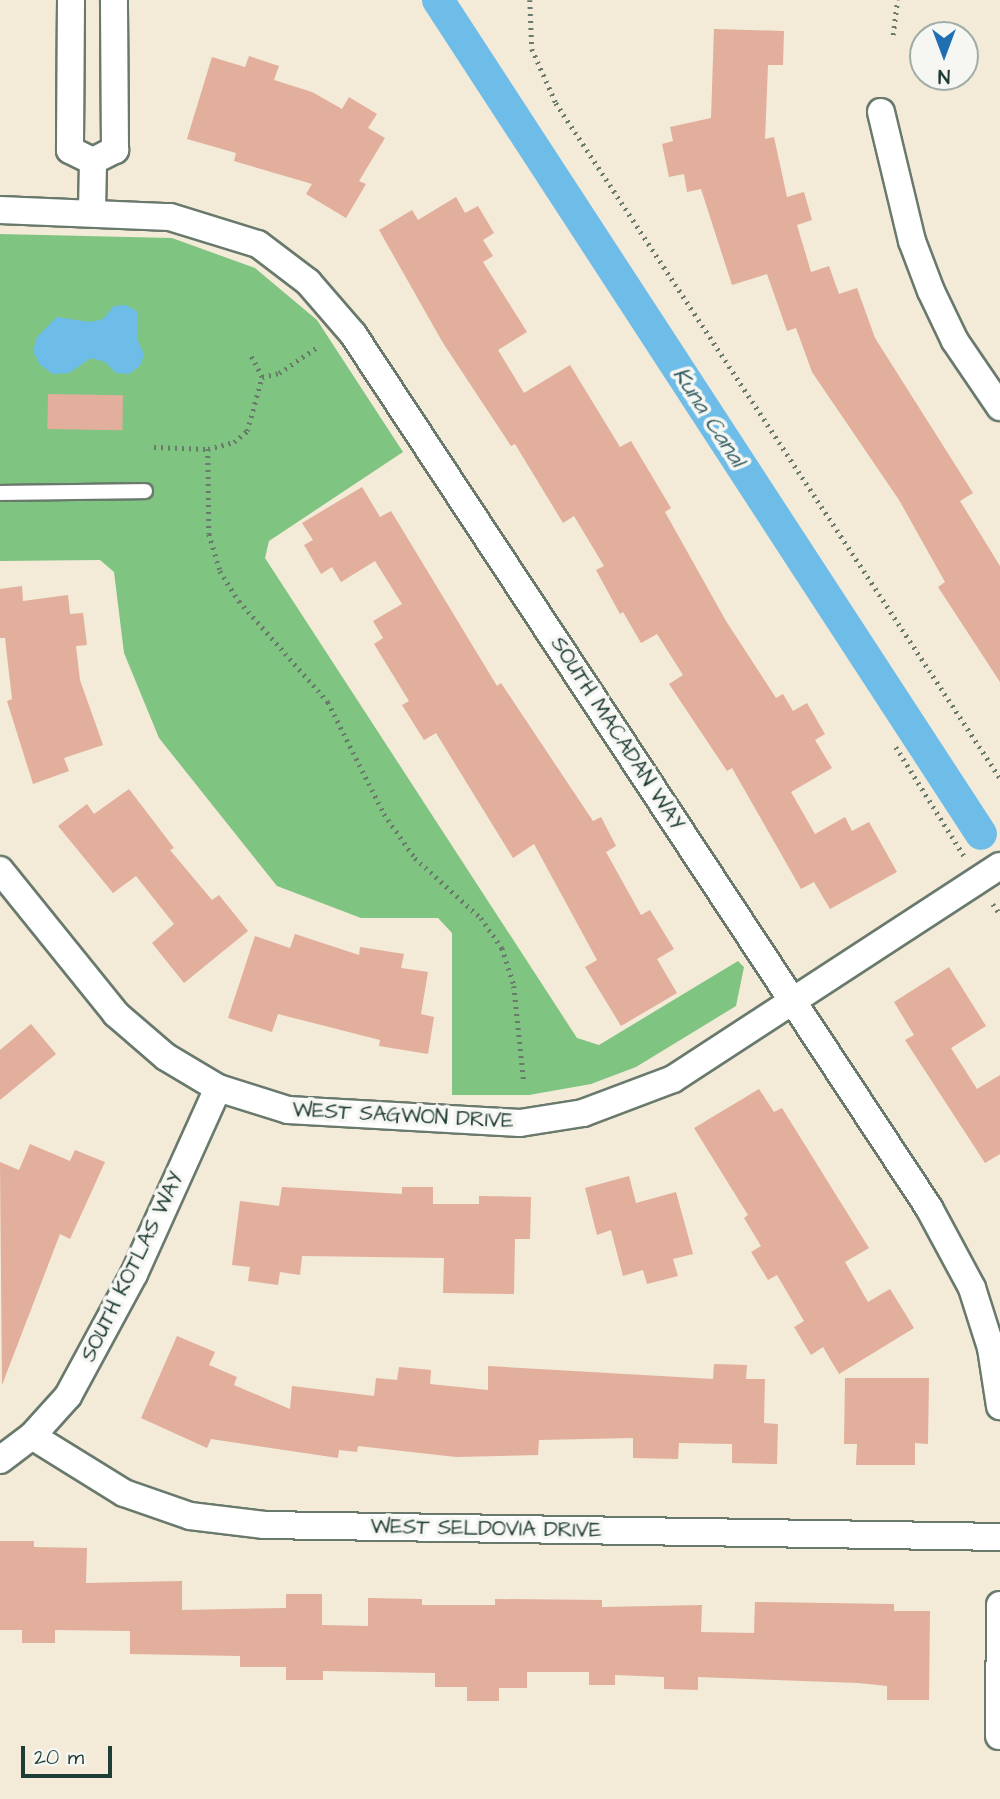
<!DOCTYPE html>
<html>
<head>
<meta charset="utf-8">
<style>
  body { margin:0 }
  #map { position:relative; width:1000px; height:1799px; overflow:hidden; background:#f3ead8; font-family:"Architects Daughter",sans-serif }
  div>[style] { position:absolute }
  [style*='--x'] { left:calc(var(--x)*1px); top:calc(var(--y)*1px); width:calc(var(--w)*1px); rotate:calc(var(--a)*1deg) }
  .green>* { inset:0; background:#7fc581 }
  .water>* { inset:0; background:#6dbde8 }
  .canal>* { height:32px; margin:-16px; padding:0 16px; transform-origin:16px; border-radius:16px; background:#6dbde8 }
  .building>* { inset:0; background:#e1af9b; transform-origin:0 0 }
  .path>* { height:4.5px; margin-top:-2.25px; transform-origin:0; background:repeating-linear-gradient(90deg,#697a6d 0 2px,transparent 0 7px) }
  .roads { filter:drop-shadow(2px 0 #697a6d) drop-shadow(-2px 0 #697a6d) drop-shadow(0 2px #697a6d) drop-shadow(0 -2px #697a6d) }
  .lane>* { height:14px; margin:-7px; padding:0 7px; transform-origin:7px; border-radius:7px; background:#fff }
  .street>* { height:26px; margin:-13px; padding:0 13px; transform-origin:13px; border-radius:13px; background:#fff }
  span { translate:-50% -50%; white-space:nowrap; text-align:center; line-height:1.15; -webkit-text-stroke:7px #f6f6f2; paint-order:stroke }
  .street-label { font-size:21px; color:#1f3d34 }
  .water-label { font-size:23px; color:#325d61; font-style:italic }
  .north { position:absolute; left:909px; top:21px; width:70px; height:70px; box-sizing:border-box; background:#f6f6f2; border:2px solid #a0aca6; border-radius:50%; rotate:180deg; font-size:19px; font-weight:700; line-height:28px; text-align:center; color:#1f3d34 }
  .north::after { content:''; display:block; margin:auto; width:24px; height:32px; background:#1f6fb2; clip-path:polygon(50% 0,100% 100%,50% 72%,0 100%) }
  .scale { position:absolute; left:21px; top:1746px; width:91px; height:32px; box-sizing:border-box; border:4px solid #1f3d34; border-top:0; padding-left:9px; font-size:21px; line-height:24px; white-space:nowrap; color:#1f3d34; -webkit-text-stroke:5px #f6f6f2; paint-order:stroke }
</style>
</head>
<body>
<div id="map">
  <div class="green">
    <i style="clip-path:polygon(0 234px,172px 238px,255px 268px,317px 320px,403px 452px,269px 541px,265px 558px,577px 1038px,599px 1045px,738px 961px,744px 967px,736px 1006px,636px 1067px,591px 1084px,529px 1095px,452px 1095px,452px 933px,438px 918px,361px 918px,277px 886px,159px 738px,124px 653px,114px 572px,100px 560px,0 561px)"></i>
  </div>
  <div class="water">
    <i style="clip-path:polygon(126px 305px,138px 312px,138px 341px,144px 354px,140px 366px,129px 374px,116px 373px,105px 362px,91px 358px,69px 373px,53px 374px,40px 365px,33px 351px,37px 337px,57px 317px,90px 322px,103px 319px,114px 306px)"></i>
  </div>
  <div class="canal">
    <i style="--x:438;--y:0;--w:995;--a:56.93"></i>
  </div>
  <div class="building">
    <i style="clip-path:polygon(714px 29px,784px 31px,783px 65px,768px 65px,765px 139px,774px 137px,787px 197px,804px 192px,812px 220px,797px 225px,811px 272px,829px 266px,839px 294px,857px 288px,875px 338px,973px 493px,960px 501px,1000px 566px,1000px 682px,938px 587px,945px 582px,899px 500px,812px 372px,796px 328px,787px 331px,767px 274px,732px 285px,701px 189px,687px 192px,684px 174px,669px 177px,662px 144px,673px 141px,670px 127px,711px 118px)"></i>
    <i style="clip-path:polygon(249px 56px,279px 66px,274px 80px,312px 92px,342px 109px,349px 97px,377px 114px,368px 128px,385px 138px,359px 181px,366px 184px,346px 218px,306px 194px,312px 184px,234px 161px,236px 153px,187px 139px,212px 57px,245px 67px)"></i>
    <i style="clip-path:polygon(456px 197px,465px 213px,478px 206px,494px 233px,483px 240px,493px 256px,483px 262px,527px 332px,498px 350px,524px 393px,570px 365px,620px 447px,631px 441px,671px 508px,665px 512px,726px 621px,776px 698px,783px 694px,793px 711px,807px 703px,825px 734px,815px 740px,832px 768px,791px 792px,815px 834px,845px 817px,852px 831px,869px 822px,897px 872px,830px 909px,814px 882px,801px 889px,732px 768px,727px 771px,669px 684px,683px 675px,657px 634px,641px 643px,623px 612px,620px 614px,596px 570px,604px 566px,574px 516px,563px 523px,515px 444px,511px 446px,443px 343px,379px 230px,412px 210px,418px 220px)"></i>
    <i style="left:48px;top:394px;width:75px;height:35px;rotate:1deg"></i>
    <i style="clip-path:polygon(362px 487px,380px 517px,391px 511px,497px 686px,501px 683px,593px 821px,601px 817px,616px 846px,606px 852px,641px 915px,650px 910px,674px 949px,657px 959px,677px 993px,621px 1026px,585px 967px,597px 960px,534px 844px,513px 858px,436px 733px,424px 740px,402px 705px,409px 701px,374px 644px,383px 638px,373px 621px,402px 604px,375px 561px,341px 582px,332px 567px,321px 574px,304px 545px,313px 540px,302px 523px)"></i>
    <i style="clip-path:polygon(22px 586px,23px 601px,68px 595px,70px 614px,83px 613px,87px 645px,76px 646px,80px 680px,103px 745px,64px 758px,69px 771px,33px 784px,7px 701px,12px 699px,5px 638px,0 638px,0 589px)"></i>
    <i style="clip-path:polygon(129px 789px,174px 848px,170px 850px,212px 900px,219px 895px,248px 931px,184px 983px,152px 943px,174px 924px,136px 876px,113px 893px,58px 826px,87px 804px,94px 814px)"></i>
    <i style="clip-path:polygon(295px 934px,359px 955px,360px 947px,404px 954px,401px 968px,428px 972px,421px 1014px,434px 1017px,428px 1054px,379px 1046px,380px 1040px,278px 1014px,272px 1032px,228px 1018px,255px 936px,290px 948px)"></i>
    <i style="clip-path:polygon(949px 967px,986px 1026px,951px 1048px,977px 1089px,1000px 1075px,1000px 1154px,985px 1163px,905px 1040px,914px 1035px,894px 1002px)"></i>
    <i style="clip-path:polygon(31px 1024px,56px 1054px,0 1100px,0 1050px)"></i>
    <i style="clip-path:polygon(759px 1089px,774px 1112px,782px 1108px,869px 1248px,845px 1262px,868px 1302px,890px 1289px,914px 1328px,839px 1374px,823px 1347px,811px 1355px,794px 1327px,804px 1321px,777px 1275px,768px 1280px,751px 1252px,761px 1246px,744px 1218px,748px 1215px,694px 1128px)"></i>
    <i style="clip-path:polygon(30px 1144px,70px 1161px,75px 1150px,105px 1162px,70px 1239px,60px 1234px,2px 1385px,0 1162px,19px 1170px)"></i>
    <i style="clip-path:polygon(629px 1176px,636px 1203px,676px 1192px,693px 1254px,673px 1259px,678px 1276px,647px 1284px,643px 1270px,623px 1276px,611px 1230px,597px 1235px,585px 1188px)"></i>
    <i style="clip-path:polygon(282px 1187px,402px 1194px,402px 1187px,433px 1187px,433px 1204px,479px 1204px,479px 1196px,531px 1197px,530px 1239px,515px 1239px,514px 1294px,443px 1293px,444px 1258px,302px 1256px,300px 1275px,280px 1272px,278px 1285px,248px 1281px,250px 1267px,232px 1265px,240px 1201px,279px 1206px)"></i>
    <i style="clip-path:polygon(177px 1336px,215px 1352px,209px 1365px,237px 1377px,234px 1385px,290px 1409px,292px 1386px,374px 1396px,376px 1378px,397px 1380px,399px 1367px,431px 1370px,430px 1384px,488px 1390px,488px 1366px,713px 1379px,714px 1364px,747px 1365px,746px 1379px,765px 1379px,764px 1423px,778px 1424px,777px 1464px,732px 1463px,732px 1444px,679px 1443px,678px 1459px,633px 1458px,633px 1438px,539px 1440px,538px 1455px,456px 1457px,358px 1446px,357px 1452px,339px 1450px,338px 1458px,211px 1439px,207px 1448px,141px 1418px)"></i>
    <i style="clip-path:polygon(845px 1378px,929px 1378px,928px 1444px,915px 1443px,915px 1465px,856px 1465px,857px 1444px,844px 1444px)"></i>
    <i style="clip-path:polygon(0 1541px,34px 1541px,34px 1547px,87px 1548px,86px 1583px,182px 1581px,182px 1610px,286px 1608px,286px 1594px,322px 1594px,322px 1625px,368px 1626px,368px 1598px,422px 1599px,422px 1605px,495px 1605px,495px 1599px,602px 1600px,602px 1607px,702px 1605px,701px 1632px,754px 1633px,755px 1602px,894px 1604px,894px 1611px,930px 1611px,929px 1700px,887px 1700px,887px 1686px,858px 1683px,698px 1677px,698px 1690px,664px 1689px,664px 1677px,615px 1675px,615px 1685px,589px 1685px,589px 1672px,527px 1672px,527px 1688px,499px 1688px,499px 1701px,467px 1701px,467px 1687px,435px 1687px,435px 1673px,323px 1671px,323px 1680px,286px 1680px,286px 1667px,240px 1667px,240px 1656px,130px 1654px,130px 1631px,55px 1630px,55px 1643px,22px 1643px,22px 1630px,0 1630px)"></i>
  </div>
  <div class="path">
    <i style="--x:530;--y:0;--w:49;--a:87.7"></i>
    <i style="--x:532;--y:49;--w:59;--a:66"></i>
    <i style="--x:556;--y:103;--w:808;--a:56.66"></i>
    <i style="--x:893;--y:35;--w:35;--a:-83"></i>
    <i style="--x:262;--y:377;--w:17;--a:-13"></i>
    <i style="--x:279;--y:373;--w:45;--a:-34"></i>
    <i style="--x:154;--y:447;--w:54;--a:2.1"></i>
    <i style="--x:208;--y:449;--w:27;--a:-15"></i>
    <i style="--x:234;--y:442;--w:17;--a:-40"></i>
    <i style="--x:247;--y:431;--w:56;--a:-74.5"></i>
    <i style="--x:262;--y:377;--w:26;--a:-118"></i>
    <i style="--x:208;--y:449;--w:85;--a:89.3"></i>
    <i style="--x:209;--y:534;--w:39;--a:73"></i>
    <i style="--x:220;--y:571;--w:36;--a:58"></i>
    <i style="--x:239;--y:601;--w:135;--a:48.6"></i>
    <i style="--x:328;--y:702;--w:125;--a:63.4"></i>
    <i style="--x:384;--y:814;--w:54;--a:54.8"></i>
    <i style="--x:415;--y:858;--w:89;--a:42.3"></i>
    <i style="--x:481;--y:918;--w:37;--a:55"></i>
    <i style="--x:502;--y:948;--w:40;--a:72"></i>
    <i style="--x:514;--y:986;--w:98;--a:84.1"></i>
    <i style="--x:896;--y:747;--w:128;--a:58"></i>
    <i style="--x:993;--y:904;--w:12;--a:55"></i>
  </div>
  <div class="roads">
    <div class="lane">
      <i style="--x:0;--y:493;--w:145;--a:-0.8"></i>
    </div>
    <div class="street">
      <i style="--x:71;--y:0;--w:150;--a:90.4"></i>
      <i style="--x:70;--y:150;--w:25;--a:26"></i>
      <i style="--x:881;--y:112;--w:133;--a:76.5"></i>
      <i style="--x:912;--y:241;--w:53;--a:69.2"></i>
      <i style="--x:931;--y:291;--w:55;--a:64.4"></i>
      <i style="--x:955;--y:341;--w:80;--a:55.7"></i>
      <i style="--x:93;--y:161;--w:25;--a:-27"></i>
      <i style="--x:115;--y:150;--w:150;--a:-90.4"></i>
      <i style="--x:0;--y:210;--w:170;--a:2.4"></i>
      <i style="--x:170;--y:217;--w:92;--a:17.1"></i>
      <i style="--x:258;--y:244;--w:63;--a:37.2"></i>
      <i style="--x:308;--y:282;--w:69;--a:49.1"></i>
      <i style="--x:353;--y:334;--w:1047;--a:56.61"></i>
      <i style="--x:929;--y:1208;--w:91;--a:61.7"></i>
      <i style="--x:972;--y:1288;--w:63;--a:72.4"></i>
      <i style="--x:991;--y:1348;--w:59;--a:81.2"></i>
      <i style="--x:92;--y:210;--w:49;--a:-88.8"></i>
      <i style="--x:0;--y:870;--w:185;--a:51.1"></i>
      <i style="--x:116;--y:1014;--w:66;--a:40.7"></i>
      <i style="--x:166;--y:1057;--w:61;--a:30.8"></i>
      <i style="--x:218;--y:1088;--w:73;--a:17.4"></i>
      <i style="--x:288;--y:1110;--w:232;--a:3.2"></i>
      <i style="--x:520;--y:1123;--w:64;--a:-9"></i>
      <i style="--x:583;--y:1113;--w:96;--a:-20.7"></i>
      <i style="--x:673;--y:1079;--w:390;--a:-33.1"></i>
      <i style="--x:32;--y:1436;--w:54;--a:-48"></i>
      <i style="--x:68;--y:1396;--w:139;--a:-61.6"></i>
      <i style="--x:134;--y:1274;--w:204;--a:-65.7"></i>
      <i style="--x:0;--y:1460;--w:40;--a:-37"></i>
      <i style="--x:32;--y:1436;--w:108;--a:31.8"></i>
      <i style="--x:124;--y:1493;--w:70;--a:19.2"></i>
      <i style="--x:190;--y:1516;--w:75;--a:6.9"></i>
      <i style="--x:264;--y:1525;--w:736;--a:0.93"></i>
      <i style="--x:999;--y:1736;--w:131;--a:-89.6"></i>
    </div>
  </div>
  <div class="street-label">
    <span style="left:617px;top:734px;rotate:57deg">SOUTH MACADAN WAY</span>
    <span style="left:403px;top:1116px;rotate:3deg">WEST SAGWON DRIVE</span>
    <span style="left:133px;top:1267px;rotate:-64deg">SOUTH KOTLAS WAY</span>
    <span style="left:486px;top:1529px;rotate:1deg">WEST SELDOVIA DRIVE</span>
  </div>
  <div class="water-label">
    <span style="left:709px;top:417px;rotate:57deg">Kuna Canal</span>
  </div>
  <div class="north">N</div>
  <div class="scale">20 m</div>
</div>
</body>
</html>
